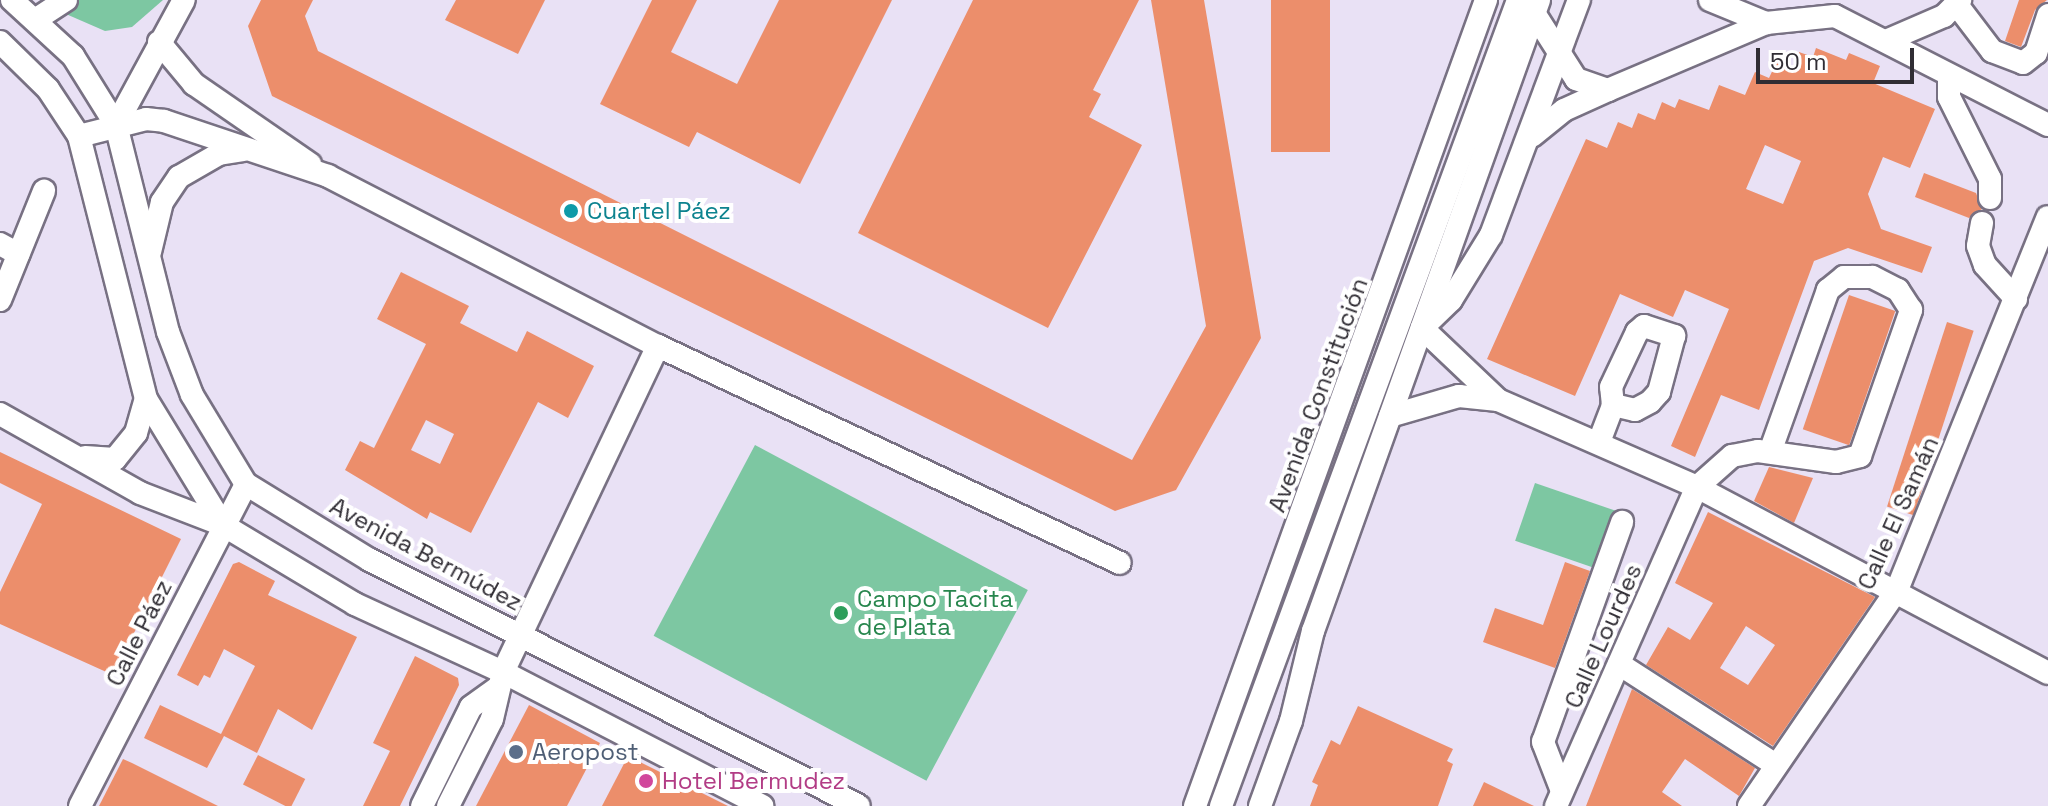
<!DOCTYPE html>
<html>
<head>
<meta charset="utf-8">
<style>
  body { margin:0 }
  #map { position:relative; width:2048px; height:806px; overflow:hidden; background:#e9e1f5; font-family:"Space Grotesk",sans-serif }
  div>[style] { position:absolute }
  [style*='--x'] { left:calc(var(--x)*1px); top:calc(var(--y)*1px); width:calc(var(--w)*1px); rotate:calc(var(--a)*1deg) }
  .green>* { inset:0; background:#7dc7a2; transform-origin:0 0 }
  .building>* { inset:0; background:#ec8e6b; transform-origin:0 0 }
  .roads { filter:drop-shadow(2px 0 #787183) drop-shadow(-2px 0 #787183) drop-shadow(0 2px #787183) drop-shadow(0 -2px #787183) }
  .minor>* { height:22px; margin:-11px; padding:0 11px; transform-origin:11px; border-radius:11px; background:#fff }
  .dots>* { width:22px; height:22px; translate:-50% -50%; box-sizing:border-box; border:4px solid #fff; border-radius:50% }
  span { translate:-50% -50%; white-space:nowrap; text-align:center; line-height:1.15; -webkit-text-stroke:8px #fff; paint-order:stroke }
  .culture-label { font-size:24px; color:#0d838f }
  .left { translate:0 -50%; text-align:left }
  .street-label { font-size:24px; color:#302d34 }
  .leisure-label { font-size:24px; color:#27864d }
  .service-label { font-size:24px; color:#4e5e75 }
  .hotel-label { font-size:24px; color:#b23c85 }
  .scale { position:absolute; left:1756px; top:48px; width:158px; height:36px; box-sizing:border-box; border:4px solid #302d34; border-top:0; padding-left:10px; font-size:24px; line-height:28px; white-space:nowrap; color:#302d34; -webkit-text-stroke:6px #fff; paint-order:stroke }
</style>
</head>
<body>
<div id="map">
  <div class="green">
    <i style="clip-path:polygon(76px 0,163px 0,132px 27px,105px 31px,59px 11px)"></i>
    <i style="left:755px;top:445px;width:309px;height:216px;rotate:28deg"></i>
    <i style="left:1535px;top:483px;width:87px;height:61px;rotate:19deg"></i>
  </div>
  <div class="building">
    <i style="clip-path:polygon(261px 0,313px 0,305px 16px,318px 51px,1132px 460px,1206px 326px,1151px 0,1204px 0,1261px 338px,1176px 490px,1115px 511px,272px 96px,248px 26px)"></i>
    <i style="clip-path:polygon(456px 0,545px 0,518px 54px,445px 20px)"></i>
    <i style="clip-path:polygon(652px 0,697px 0,671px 52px,737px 84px,779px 0,892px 0,800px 184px,697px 132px,689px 147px,600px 104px)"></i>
    <i style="clip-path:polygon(973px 0,1139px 0,1093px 90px,1101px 94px,1089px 117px,1142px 145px,1048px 328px,858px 233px)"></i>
    <i style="left:1271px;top:0;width:59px;height:152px"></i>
    <i style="clip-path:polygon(2019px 0,2047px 0,2035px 10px,2021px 47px,2005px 41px)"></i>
    <i style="clip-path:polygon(evenodd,1816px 48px,1846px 60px,1849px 53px,1880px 66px,1873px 83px,1935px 109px,1910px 168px,1883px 157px,1868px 194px,1881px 229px,1932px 247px,1922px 273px,1848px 248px,1814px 261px,1759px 410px,1721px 395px,1695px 457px,1671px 446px,1729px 309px,1685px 290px,1673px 317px,1620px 294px,1575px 396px,1487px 359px,1586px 139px,1607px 148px,1618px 122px,1632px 128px,1638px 113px,1655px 120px,1662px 102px,1675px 108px,1679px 99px,1709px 110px,1719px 85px,1745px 95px,1755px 72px,1769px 78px,1776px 63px,1792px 69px,1799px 52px,1813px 57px,1816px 48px,1765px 145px,1801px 161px,1783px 204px,1746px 189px,1765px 145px)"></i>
    <i style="clip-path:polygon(1924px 173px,1976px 193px,1982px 209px,1969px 218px,1915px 197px)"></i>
    <i style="clip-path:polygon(evenodd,401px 272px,469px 306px,460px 323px,517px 352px,527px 331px,594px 366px,568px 418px,538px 402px,471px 533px,430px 512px,427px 519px,345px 470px,360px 441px,374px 448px,426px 344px,377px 319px,401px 272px,426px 420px,454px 434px,440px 464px,411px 450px,426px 420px)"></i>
    <i style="left:1849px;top:295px;width:49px;height:142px;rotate:19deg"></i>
    <i style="left:1947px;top:322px;width:28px;height:194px;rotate:18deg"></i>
    <i style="clip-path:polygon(0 452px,181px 539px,113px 675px,0 624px,0 592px,42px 504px,0 483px)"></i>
    <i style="clip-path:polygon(1769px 467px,1813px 478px,1794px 523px,1754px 501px)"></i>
    <i style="clip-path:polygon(evenodd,1708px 512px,1875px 597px,1773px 746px,1646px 665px,1668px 627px,1690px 640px,1713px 603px,1675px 583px,1708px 512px,1746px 626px,1775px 645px,1748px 685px,1720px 668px,1746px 626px)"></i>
    <i style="clip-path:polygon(239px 562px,275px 581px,268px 595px,357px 637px,312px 730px,278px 709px,257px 753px,224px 736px,207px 768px,144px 738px,160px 705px,221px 734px,255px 666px,224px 649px,210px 678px,204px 675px,198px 686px,177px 675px,233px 564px)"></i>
    <i style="clip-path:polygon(1565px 562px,1590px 571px,1555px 668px,1483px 642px,1495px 608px,1543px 625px)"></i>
    <i style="clip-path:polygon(415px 656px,458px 678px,459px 685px,400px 806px,363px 806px,390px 751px,373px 743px)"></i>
    <i style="clip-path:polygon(1632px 689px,1755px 768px,1739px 796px,1685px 759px,1662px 792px,1682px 806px,1586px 806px)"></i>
    <i style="clip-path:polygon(529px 705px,600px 743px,567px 806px,476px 806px)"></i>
    <i style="clip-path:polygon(1358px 706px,1453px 749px,1447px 761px,1453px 764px,1438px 806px,1310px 806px,1318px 785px,1312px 782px,1331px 740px,1340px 745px)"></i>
    <i style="left:258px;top:755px;width:53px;height:33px;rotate:27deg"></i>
    <i style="clip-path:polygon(628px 756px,728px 806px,602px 806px)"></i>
    <i style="clip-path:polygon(123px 759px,132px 763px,218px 806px,99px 806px)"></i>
    <i style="clip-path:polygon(1484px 782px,1534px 806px,1473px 806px)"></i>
  </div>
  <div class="roads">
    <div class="minor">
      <i style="--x:12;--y:0;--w:83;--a:42.6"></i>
      <i style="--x:73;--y:56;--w:81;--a:58.1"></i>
      <i style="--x:116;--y:125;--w:213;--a:75.9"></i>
      <i style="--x:168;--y:332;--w:67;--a:69.1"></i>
      <i style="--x:192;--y:395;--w:104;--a:58.8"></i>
      <i style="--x:246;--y:484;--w:145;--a:31.5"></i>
      <i style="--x:370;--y:560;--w:547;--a:26.71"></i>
      <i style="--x:1710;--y:0;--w:61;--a:22.3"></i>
      <i style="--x:1957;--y:5;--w:58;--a:52.7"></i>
      <i style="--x:1992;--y:51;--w:33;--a:21"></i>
      <i style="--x:2023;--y:63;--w:16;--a:-38"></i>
      <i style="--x:2036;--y:53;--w:40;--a:-72"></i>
      <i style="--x:1534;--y:13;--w:78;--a:57.5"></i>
      <i style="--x:1576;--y:79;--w:34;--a:19"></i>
      <i style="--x:1608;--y:90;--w:172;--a:-23"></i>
      <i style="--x:1766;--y:23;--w:69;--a:-5.8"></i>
      <i style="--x:1835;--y:16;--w:239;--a:27.1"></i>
      <i style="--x:35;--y:20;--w:37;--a:-33"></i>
      <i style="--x:1888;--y:40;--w:61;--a:-23.2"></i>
      <i style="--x:1944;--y:16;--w:23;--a:-45"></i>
      <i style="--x:0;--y:42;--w:67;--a:44.4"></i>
      <i style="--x:48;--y:89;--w:56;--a:56.6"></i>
      <i style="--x:79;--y:136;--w:271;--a:75.7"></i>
      <i style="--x:146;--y:399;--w:148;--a:58.6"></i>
      <i style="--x:223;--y:525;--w:154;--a:30.9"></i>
      <i style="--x:355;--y:604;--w:163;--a:24.7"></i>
      <i style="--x:503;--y:672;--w:292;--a:27.3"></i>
      <i style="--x:159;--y:42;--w:55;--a:50.2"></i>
      <i style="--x:194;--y:84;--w:141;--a:34.6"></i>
      <i style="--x:1949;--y:76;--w:21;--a:90"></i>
      <i style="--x:1949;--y:97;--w:92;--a:63.4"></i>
      <i style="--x:1990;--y:179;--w:19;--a:90"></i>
      <i style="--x:116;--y:125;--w:142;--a:-61.5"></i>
      <i style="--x:79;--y:136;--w:69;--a:-14.2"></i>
      <i style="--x:146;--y:119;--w:18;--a:6"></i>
      <i style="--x:164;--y:121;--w:173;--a:18.5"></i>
      <i style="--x:328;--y:176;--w:371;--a:27.3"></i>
      <i style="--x:658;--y:346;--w:510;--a:25.16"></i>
      <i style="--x:1532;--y:136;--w:41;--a:-39.1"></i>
      <i style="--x:1564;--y:110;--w:48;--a:-24.4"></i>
      <i style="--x:1982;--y:223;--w:23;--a:100"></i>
      <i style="--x:1978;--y:246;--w:20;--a:70"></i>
      <i style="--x:1985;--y:265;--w:46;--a:47.6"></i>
      <i style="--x:0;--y:244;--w:21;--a:29"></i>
      <i style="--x:150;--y:252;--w:51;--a:-76.5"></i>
      <i style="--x:162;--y:202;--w:30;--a:-56"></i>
      <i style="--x:179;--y:177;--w:46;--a:-29.9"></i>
      <i style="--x:219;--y:154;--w:24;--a:-9"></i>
      <i style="--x:0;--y:300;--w:118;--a:-68"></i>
      <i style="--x:1498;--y:400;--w:105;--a:-136.5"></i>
      <i style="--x:1422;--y:328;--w:40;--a:-44"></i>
      <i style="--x:1451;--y:300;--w:76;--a:-58.4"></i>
      <i style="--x:1491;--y:235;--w:251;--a:-69.5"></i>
      <i style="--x:0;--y:414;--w:161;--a:29.4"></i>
      <i style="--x:140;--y:493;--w:89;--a:21.1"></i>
      <i style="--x:1390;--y:416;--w:72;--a:-16.2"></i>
      <i style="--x:1459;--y:396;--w:39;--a:6"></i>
      <i style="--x:1498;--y:400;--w:217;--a:23.6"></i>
      <i style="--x:1697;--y:487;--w:397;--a:27.9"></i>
      <i style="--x:1599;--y:442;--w:40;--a:-69"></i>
      <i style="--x:1613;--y:405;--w:18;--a:-96"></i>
      <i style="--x:1611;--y:387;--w:61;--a:-64.7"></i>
      <i style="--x:1637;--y:332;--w:9;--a:-41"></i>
      <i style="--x:1644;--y:326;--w:32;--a:18"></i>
      <i style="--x:1674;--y:336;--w:58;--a:105"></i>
      <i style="--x:1659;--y:392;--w:13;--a:132"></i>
      <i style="--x:1650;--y:402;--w:17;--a:152"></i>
      <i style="--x:1635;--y:410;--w:23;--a:-167"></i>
      <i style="--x:85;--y:457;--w:30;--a:4"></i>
      <i style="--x:115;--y:459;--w:33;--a:-51"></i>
      <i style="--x:136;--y:433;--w:35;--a:-74"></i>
      <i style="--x:1619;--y:664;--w:187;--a:32.8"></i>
      <i style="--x:1562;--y:791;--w:53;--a:-111.2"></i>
      <i style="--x:1543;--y:742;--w:234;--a:-70.2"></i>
      <i style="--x:80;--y:806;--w:362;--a:-62.7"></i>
      <i style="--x:422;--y:806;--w:110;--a:-63.7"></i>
      <i style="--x:471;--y:707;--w:31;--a:-36"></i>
      <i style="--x:448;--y:806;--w:97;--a:-63.2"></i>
      <i style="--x:492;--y:719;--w:48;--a:-76.8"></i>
      <i style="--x:503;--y:672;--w:361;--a:-64.6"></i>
      <i style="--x:1195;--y:806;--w:857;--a:-70.15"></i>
      <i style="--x:1221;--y:806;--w:859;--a:-69.77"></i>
      <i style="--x:1260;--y:806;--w:90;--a:-70"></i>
      <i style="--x:1291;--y:721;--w:93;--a:-76.3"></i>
      <i style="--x:1313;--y:631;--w:670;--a:-70.29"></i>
      <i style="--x:1556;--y:806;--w:349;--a:-66.2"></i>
      <i style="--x:1697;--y:487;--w:47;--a:-41.5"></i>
      <i style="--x:1732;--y:456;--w:26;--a:-11"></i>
      <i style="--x:1758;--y:451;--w:79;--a:8"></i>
      <i style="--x:1836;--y:462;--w:25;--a:-14"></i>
      <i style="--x:1860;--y:456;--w:155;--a:-70.7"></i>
      <i style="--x:1911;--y:310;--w:24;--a:-123"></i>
      <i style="--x:1898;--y:290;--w:29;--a:-153"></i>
      <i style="--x:1872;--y:277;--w:28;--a:180"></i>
      <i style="--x:1844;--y:277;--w:21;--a:141"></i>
      <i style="--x:1828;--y:290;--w:172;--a:109.7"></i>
      <i style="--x:1749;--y:806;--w:262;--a:-55.6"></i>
      <i style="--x:1897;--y:590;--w:402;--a:-68"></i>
    </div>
  </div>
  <div class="dots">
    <i style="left:571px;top:211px;background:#0f9aa8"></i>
    <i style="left:841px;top:613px;background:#2e9e5b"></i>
    <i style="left:516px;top:752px;background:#5c6f8a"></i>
    <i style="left:646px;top:781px;background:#d1479c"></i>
  </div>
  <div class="culture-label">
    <span class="left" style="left:587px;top:211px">Cuartel Páez</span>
  </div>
  <div class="street-label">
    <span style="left:1318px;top:395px;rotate:-70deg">Avenida Constitución</span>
    <span style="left:1898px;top:513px;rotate:-66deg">Calle El Samán</span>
    <span style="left:426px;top:554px;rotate:28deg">Avenida Bermúdez</span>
    <span style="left:139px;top:633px;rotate:-63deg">Calle Páez</span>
    <span style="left:1603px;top:636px;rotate:-66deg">Calle Lourdes</span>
  </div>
  <div class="leisure-label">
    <span class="left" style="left:857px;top:613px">Campo Tacita<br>de Plata</span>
  </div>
  <div class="service-label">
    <span class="left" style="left:532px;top:752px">Aeropost</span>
  </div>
  <div class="hotel-label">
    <span class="left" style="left:662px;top:781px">Hotel Bermudez</span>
  </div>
  <div class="scale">50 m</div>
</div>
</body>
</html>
